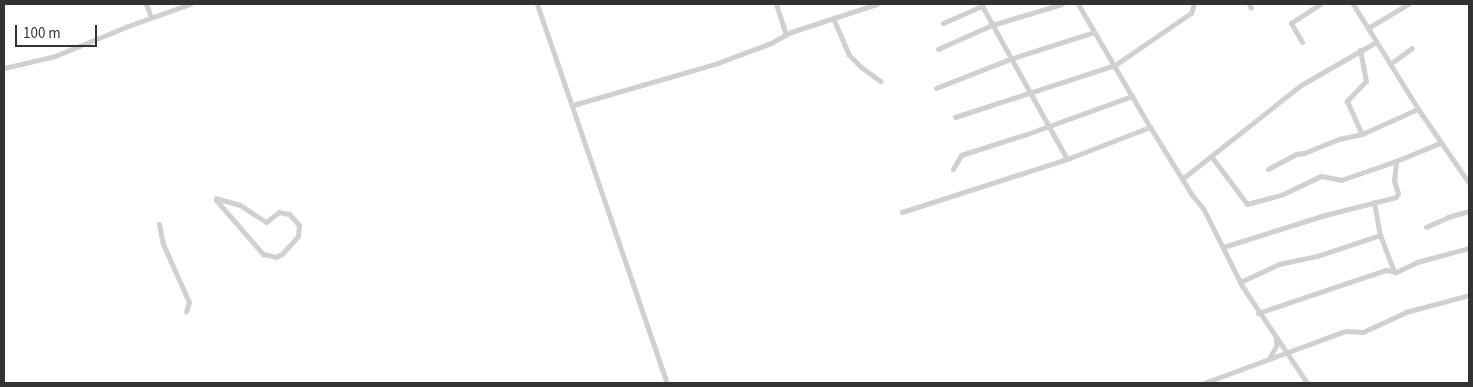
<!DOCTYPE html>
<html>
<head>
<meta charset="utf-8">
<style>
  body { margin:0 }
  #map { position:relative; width:1473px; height:387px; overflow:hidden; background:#fff; font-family:"Source Sans 3",sans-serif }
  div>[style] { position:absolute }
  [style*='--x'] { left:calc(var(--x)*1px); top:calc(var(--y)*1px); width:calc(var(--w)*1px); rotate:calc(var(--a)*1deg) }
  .street>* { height:5px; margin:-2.5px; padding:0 2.5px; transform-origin:2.5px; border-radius:2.5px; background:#d0d0d0 }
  span { translate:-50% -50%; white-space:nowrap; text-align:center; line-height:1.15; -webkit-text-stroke:5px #fff; paint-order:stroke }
  .frame { position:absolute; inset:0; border:5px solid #333; pointer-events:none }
  .scale { position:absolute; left:15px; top:25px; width:82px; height:22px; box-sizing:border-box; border:2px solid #333; border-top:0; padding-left:6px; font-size:15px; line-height:18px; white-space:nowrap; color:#333; -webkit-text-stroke:4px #fff; paint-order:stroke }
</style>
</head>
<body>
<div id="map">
  <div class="street">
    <i style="--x:146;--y:4;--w:14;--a:69"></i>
    <i style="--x:537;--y:4;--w:401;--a:71.1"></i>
    <i style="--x:776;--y:4;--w:32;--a:72"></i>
    <i style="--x:981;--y:4;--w:177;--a:61"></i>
    <i style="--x:1078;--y:4;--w:143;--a:59.7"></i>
    <i style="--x:1150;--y:127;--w:80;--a:58.3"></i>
    <i style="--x:1192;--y:195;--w:17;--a:50"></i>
    <i style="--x:1203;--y:208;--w:87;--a:63.4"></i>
    <i style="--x:1242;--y:286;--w:117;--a:56.2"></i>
    <i style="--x:1249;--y:4;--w:4;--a:63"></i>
    <i style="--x:1353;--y:4;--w:123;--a:58.2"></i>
    <i style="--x:1418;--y:109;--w:90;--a:55.4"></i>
    <i style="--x:833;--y:18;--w:40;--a:66.6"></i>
    <i style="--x:849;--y:55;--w:17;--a:45"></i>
    <i style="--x:861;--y:67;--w:24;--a:36"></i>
    <i style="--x:943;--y:23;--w:43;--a:-23.6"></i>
    <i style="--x:1368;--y:28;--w:47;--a:-31"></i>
    <i style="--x:1302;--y:42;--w:22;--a:-120"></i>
    <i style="--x:1291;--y:23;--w:35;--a:-33"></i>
    <i style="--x:938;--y:49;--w:59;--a:-24"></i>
    <i style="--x:992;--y:25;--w:73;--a:-16.7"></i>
    <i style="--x:1360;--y:50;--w:32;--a:79"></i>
    <i style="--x:1366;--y:81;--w:28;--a:134"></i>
    <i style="--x:1347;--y:101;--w:36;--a:66"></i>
    <i style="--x:1390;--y:64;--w:27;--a:-36"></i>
    <i style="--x:4;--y:68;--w:52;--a:-13.2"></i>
    <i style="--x:55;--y:56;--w:79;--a:-22.3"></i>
    <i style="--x:128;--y:26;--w:66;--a:-19.5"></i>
    <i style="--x:936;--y:88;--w:79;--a:-21.4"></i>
    <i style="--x:1010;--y:59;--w:88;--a:-17.8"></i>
    <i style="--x:573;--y:105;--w:148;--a:-16.1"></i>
    <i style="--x:715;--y:64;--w:60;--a:-20.6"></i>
    <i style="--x:771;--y:43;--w:23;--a:-29"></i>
    <i style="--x:791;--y:32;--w:90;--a:-18"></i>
    <i style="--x:955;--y:117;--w:168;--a:-18"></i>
    <i style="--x:1115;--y:65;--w:92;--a:-34.4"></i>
    <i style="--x:1191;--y:13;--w:9;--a:-72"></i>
    <i style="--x:1211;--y:156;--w:60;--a:53.1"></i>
    <i style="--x:1247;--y:204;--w:35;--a:-15"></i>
    <i style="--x:1281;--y:195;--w:44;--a:-25.4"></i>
    <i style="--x:1321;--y:176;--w:20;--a:11"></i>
    <i style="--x:1341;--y:180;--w:58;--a:-19.1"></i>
    <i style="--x:953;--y:169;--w:16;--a:-60"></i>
    <i style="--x:961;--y:155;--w:69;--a:-17.7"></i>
    <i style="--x:1027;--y:134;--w:112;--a:-19.9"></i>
    <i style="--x:1268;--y:169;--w:32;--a:-28"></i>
    <i style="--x:1296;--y:154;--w:8;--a:-7"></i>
    <i style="--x:1304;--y:153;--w:38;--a:-22"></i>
    <i style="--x:1339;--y:139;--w:24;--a:-12"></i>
    <i style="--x:1362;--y:134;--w:61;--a:-24.1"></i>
    <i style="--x:1182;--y:179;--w:152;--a:-38.3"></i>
    <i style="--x:1301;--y:85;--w:86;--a:-29.8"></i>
    <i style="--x:216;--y:200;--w:72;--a:49"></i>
    <i style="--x:263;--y:254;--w:13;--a:13"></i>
    <i style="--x:276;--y:257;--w:7;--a:-27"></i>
    <i style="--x:282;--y:254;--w:24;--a:-48"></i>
    <i style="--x:298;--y:236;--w:11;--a:-85"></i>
    <i style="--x:299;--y:225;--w:15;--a:-132"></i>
    <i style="--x:289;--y:214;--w:10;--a:-169"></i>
    <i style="--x:279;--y:212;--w:16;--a:142"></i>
    <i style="--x:266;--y:222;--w:31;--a:-147"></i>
    <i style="--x:240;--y:205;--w:25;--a:-164"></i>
    <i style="--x:1374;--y:202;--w:34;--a:80"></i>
    <i style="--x:1380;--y:235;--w:40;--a:69"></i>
    <i style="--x:902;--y:212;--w:173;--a:-17.8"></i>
    <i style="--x:1067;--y:159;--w:89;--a:-21.1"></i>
    <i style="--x:159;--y:224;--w:20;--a:79"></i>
    <i style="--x:163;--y:244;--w:64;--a:65.9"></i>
    <i style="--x:189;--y:302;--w:10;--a:107"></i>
    <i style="--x:1426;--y:227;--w:24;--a:-24"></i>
    <i style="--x:1448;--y:217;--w:22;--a:-16"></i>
    <i style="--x:1223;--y:247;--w:107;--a:-17.4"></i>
    <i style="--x:1325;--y:215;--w:73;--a:-14.2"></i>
    <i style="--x:1396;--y:197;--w:4;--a:-63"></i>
    <i style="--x:1398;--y:193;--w:13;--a:-108"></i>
    <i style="--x:1394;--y:181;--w:20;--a:-84"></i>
    <i style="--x:1396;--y:161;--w:48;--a:-22.2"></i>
    <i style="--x:1240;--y:282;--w:43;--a:-24.8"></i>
    <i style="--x:1279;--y:264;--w:39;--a:-12"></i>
    <i style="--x:1317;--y:256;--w:66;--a:-18.4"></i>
    <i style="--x:1258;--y:313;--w:135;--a:-18.6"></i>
    <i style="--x:1386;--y:270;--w:10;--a:11"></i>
    <i style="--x:1396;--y:272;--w:23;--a:-25"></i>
    <i style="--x:1417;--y:262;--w:54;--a:-15.1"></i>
    <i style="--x:1269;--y:359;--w:15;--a:-62"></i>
    <i style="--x:1276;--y:346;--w:8;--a:-90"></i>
    <i style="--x:1204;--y:383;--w:150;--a:-20.2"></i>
    <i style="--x:1345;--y:331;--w:18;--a:3"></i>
    <i style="--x:1363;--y:332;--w:47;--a:-24.9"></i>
    <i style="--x:1406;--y:312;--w:65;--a:-15.1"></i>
  </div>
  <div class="frame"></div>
  <div class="scale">100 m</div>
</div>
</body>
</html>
